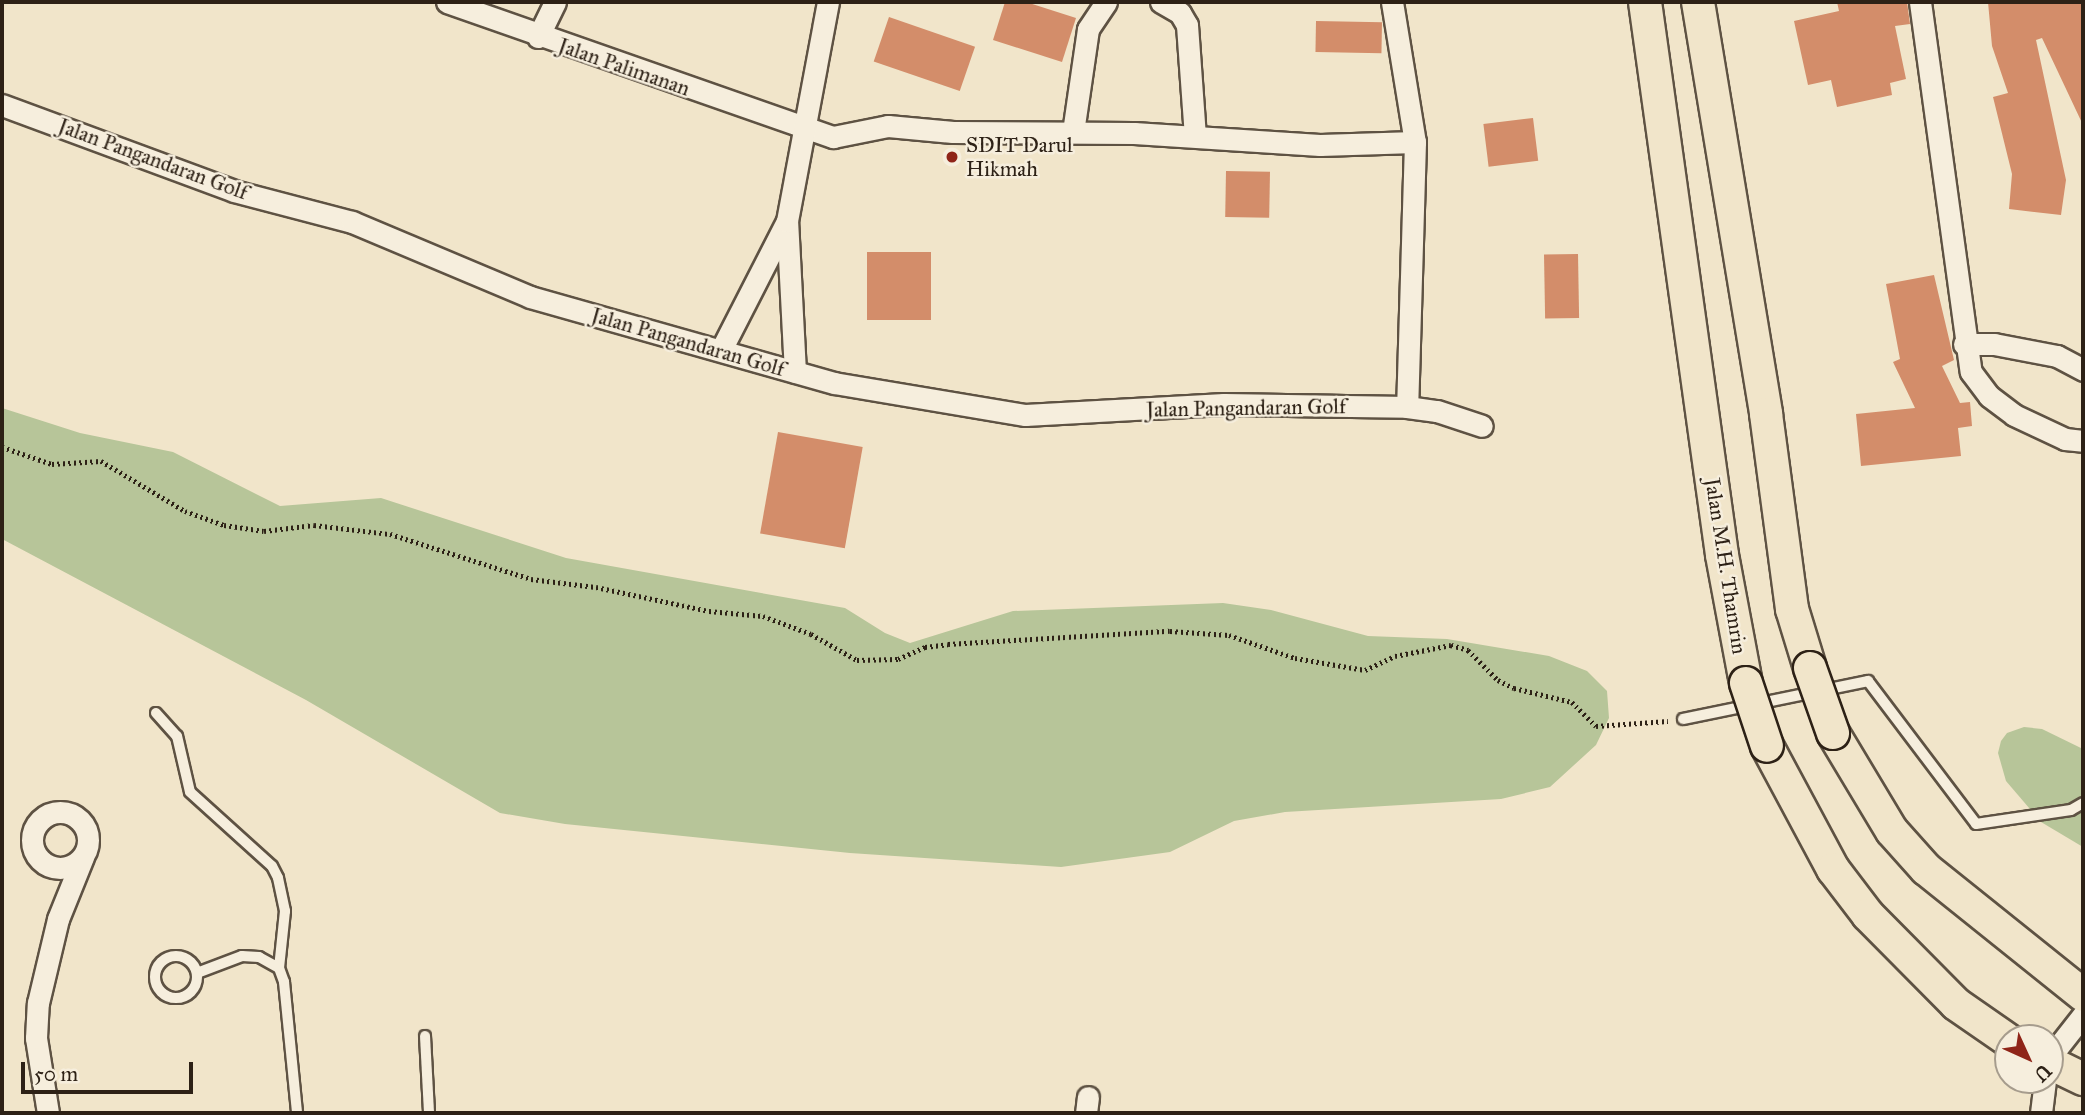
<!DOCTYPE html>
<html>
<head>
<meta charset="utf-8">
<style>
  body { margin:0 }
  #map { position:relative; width:2085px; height:1115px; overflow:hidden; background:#f1e5ca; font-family:"IM FELL Great Primer",serif }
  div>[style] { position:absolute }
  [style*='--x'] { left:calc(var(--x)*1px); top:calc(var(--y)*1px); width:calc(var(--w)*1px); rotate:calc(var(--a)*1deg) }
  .green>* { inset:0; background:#b7c599 }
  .building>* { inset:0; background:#d38d6a; transform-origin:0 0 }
  .path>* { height:4.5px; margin-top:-2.25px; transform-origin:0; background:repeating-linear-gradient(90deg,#2d2116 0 2px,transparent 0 5.5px) }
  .roads { filter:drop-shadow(2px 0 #5e5243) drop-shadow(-2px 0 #5e5243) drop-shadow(0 2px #5e5243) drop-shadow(0 -2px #5e5243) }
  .service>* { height:10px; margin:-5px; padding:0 5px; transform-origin:5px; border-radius:5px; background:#f6eedd }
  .service>.ring { margin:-5px; padding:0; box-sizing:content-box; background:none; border:10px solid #f6eedd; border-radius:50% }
  .minor>* { height:21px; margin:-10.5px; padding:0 10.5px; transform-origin:10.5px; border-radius:10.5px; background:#f6eedd }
  .minor>.ring { margin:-10.5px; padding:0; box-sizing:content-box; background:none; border:21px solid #f6eedd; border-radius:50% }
  .primary>* { height:32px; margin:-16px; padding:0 16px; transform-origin:16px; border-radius:16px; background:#f1e5ca }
  .bridges { filter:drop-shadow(2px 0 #2d2116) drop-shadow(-2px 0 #2d2116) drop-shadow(0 2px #2d2116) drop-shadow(0 -2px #2d2116) }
  .primary-bridge>* { height:32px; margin:-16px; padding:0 16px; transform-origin:16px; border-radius:16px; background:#f1e5ca }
  .dots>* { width:19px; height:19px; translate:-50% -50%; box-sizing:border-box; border:4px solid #f6eedd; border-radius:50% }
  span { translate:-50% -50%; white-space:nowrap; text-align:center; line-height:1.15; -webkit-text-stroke:5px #f6eedd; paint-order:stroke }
  .street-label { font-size:21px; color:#2d2116 }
  .poi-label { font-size:21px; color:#2d2116 }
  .left { translate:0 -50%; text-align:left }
  .frame { position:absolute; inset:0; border:4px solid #2d2116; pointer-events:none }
  .north { position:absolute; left:1994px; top:1024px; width:70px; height:70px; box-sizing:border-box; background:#f6eedd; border:2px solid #a69c8d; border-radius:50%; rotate:135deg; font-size:19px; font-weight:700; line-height:28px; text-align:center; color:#2d2116 }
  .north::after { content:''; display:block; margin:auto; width:24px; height:32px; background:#8f2418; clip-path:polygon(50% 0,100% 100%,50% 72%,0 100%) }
  .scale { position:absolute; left:21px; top:1062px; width:172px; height:32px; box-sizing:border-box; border:4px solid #2d2116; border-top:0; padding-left:9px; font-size:21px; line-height:24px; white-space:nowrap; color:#2d2116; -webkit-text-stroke:5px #f6eedd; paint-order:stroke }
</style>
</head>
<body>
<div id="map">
  <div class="green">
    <i style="clip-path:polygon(2px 408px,80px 433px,173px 452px,280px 506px,381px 498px,566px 558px,845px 608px,885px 633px,910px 643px,1013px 611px,1223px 603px,1271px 610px,1368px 636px,1447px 639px,1549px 656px,1587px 671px,1607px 691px,1609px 718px,1596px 745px,1550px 787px,1501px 799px,1285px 812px,1234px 821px,1170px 852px,1061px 867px,850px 853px,565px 824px,500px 813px,306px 700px,2px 539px)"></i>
    <i style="clip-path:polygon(2024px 727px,2042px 729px,2083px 749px,2083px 847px,2041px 822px,2006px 781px,1998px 753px,2001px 741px,2007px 733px)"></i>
  </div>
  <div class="building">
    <i style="clip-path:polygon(1005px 2px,1026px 2px,1076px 18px,1062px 62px,993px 40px)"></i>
    <i style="clip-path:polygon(1837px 2px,1907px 2px,1910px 24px,1895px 26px,1906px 79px,1890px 83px,1892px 95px,1837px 107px,1831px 80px,1808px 85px,1794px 21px,1839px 11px)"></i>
    <i style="clip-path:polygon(1988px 2px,2083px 2px,2083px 125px,2042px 38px,2036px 40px,2066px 180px,2061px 215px,2009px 209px,2012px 174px,1993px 97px,2008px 93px,1992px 46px)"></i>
    <i style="left:889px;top:17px;width:91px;height:47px;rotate:19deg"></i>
    <i style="left:1316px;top:21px;width:66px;height:31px;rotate:1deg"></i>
    <i style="left:1533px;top:118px;width:43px;height:50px;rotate:83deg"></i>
    <i style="left:1226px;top:171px;width:44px;height:46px;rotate:1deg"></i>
    <i style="left:931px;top:252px;width:68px;height:64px;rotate:90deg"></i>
    <i style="left:1578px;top:254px;width:64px;height:34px;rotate:89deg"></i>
    <i style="clip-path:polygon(1934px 275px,1954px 360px,1942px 366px,1960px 403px,1970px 402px,1972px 426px,1958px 428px,1961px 456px,1861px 466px,1856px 414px,1915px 408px,1893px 362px,1900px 359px,1886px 284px)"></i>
    <i style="left:778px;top:432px;width:86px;height:103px;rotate:10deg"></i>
  </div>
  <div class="path">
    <i style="--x:2;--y:447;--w:53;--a:18.8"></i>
    <i style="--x:52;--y:464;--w:49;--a:-3.5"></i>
    <i style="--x:101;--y:461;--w:98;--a:30.8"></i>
    <i style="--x:185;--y:511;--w:41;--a:19.7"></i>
    <i style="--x:224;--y:525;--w:40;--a:8.5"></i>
    <i style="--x:264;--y:531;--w:50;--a:-6.8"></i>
    <i style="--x:314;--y:525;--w:77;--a:6.8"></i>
    <i style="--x:390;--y:534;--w:148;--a:17.7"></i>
    <i style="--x:531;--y:579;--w:65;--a:7"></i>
    <i style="--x:596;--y:587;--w:116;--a:12"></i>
    <i style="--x:709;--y:611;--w:54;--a:5.3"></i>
    <i style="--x:763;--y:616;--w:51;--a:20.6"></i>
    <i style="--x:811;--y:634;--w:53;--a:29.5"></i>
    <i style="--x:857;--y:660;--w:41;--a:-1.4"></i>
    <i style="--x:898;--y:659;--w:30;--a:-24"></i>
    <i style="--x:925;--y:647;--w:23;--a:-7"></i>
    <i style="--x:948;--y:644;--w:222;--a:-3.4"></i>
    <i style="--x:1170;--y:631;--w:59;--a:3.9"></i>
    <i style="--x:1229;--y:635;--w:70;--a:19.2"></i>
    <i style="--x:1295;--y:658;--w:71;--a:9.7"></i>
    <i style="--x:1365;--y:670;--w:33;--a:-25"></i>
    <i style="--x:1395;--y:656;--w:57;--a:-11.1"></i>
    <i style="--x:1451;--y:645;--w:18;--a:16"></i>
    <i style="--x:1468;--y:650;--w:42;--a:45"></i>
    <i style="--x:1498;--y:680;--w:18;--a:27"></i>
    <i style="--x:1514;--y:688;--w:60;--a:13.6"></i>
    <i style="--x:1572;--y:702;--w:34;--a:45"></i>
    <i style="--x:1596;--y:726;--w:72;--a:-4"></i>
  </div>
  <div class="roads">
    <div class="service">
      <i style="--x:156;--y:713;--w:31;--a:48"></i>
      <i style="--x:177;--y:736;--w:57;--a:76.9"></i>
      <i style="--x:190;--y:792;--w:110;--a:42.1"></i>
      <i style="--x:272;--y:866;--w:13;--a:63"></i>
      <i style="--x:278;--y:878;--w:34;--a:78"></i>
      <i style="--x:285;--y:911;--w:57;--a:96"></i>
      <i style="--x:1683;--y:719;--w:189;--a:-11.6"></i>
      <i style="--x:1868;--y:681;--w:179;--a:52.9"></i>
      <i style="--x:1976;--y:824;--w:96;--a:-8.4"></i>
      <i style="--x:2071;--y:810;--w:14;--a:-30"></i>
      <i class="ring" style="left:155px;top:956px;width:32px;height:32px"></i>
      <i style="--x:197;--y:973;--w:48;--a:-20.7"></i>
      <i style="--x:242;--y:956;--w:17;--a:3"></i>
      <i style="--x:259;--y:957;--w:23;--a:29"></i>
      <i style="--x:279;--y:968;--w:15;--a:70"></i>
      <i style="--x:284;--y:982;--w:132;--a:84.3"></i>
      <i style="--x:425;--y:1036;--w:77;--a:87"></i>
    </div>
    <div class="minor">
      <i style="--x:447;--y:2;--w:409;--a:19.3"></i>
      <i style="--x:833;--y:137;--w:56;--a:-11.3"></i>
      <i style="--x:888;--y:126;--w:65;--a:5.3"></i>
      <i style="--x:953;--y:132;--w:181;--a:0.3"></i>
      <i style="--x:1134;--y:133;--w:186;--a:3.7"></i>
      <i style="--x:1320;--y:145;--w:95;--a:-1.8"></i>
      <i style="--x:1161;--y:2;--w:22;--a:30"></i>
      <i style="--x:1180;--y:13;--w:14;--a:60"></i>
      <i style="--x:1187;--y:25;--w:111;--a:85.9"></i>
      <i style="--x:1392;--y:2;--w:142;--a:80.7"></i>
      <i style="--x:1415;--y:142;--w:265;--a:91.7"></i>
      <i style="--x:1920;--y:2;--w:373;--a:82.2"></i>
      <i style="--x:1971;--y:372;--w:30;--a:53"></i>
      <i style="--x:1989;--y:396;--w:31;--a:37"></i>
      <i style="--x:2014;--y:415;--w:56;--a:25.2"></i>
      <i style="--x:2065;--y:439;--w:18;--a:6"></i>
      <i style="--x:538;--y:37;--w:39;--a:-64"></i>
      <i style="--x:2;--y:105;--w:247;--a:20.3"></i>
      <i style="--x:234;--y:191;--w:122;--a:14.7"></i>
      <i style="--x:352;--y:222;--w:193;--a:22.8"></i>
      <i style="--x:530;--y:297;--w:316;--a:15.8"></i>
      <i style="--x:834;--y:383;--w:194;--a:9.5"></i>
      <i style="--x:1025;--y:415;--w:199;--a:-3.2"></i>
      <i style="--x:1224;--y:404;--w:183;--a:0.9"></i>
      <i style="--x:1407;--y:407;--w:30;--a:8"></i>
      <i style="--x:1437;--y:411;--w:47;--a:18.4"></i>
      <i style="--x:1073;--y:132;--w:104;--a:-81.7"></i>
      <i style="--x:1088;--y:29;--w:32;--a:-56"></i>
      <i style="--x:1964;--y:344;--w:30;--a:0"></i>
      <i style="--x:1994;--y:344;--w:64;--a:10.8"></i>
      <i style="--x:2057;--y:356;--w:30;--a:28"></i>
      <i style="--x:721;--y:350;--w:143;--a:-62.9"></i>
      <i style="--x:795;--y:372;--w:151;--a:-93"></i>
      <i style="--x:787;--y:221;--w:223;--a:-79.4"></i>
      <i class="ring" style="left:32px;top:812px;width:35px;height:35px"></i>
      <i style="--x:2050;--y:1057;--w:53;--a:-51.8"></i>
      <i style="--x:48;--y:1113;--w:76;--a:-99.1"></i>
      <i style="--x:36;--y:1038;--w:35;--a:-87"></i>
      <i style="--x:38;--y:1003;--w:86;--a:-76.6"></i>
      <i style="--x:58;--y:919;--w:67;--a:-68"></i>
      <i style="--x:1086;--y:1113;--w:16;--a:-83"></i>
      <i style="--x:2041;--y:1113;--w:33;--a:-83"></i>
    </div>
    <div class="primary">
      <i style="--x:1645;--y:2;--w:558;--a:82.07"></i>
      <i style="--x:1722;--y:555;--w:130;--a:79.4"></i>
      <i style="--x:1698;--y:2;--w:418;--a:80.6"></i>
      <i style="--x:1766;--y:414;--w:197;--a:82.4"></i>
      <i style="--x:1792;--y:609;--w:62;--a:73"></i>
      <i style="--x:1833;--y:733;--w:114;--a:59"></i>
      <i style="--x:1892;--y:831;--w:51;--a:48.2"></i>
      <i style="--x:1926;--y:869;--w:201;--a:38.7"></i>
      <i style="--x:1767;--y:746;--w:140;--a:61.8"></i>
      <i style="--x:1833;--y:869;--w:58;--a:52.7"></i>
      <i style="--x:1868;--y:915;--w:125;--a:45.3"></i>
      <i style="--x:1956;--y:1004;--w:63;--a:34.7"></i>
      <i style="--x:2050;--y:1063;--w:37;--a:26"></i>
    </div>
  </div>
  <div class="bridges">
    <div class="primary-bridge">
      <i style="--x:1810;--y:668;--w:69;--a:70.5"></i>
      <i style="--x:1746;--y:683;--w:66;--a:71.6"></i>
    </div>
  </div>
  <div class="dots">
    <i style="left:952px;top:157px;background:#8f2418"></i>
  </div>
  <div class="street-label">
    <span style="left:624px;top:67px;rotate:19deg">Jalan Palimanan</span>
    <span style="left:153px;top:159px;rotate:20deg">Jalan Pangandaran Golf</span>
    <span style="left:688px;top:342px;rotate:16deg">Jalan Pangandaran Golf</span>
    <span style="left:1246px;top:408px;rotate:-1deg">Jalan Pangandaran Golf</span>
    <span style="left:1726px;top:566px;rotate:81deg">Jalan M.H. Thamrin</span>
  </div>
  <div class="poi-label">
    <span class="left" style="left:966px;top:157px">SDIT Darul<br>Hikmah</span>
  </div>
  <div class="frame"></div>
  <div class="north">U</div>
  <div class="scale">50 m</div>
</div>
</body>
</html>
